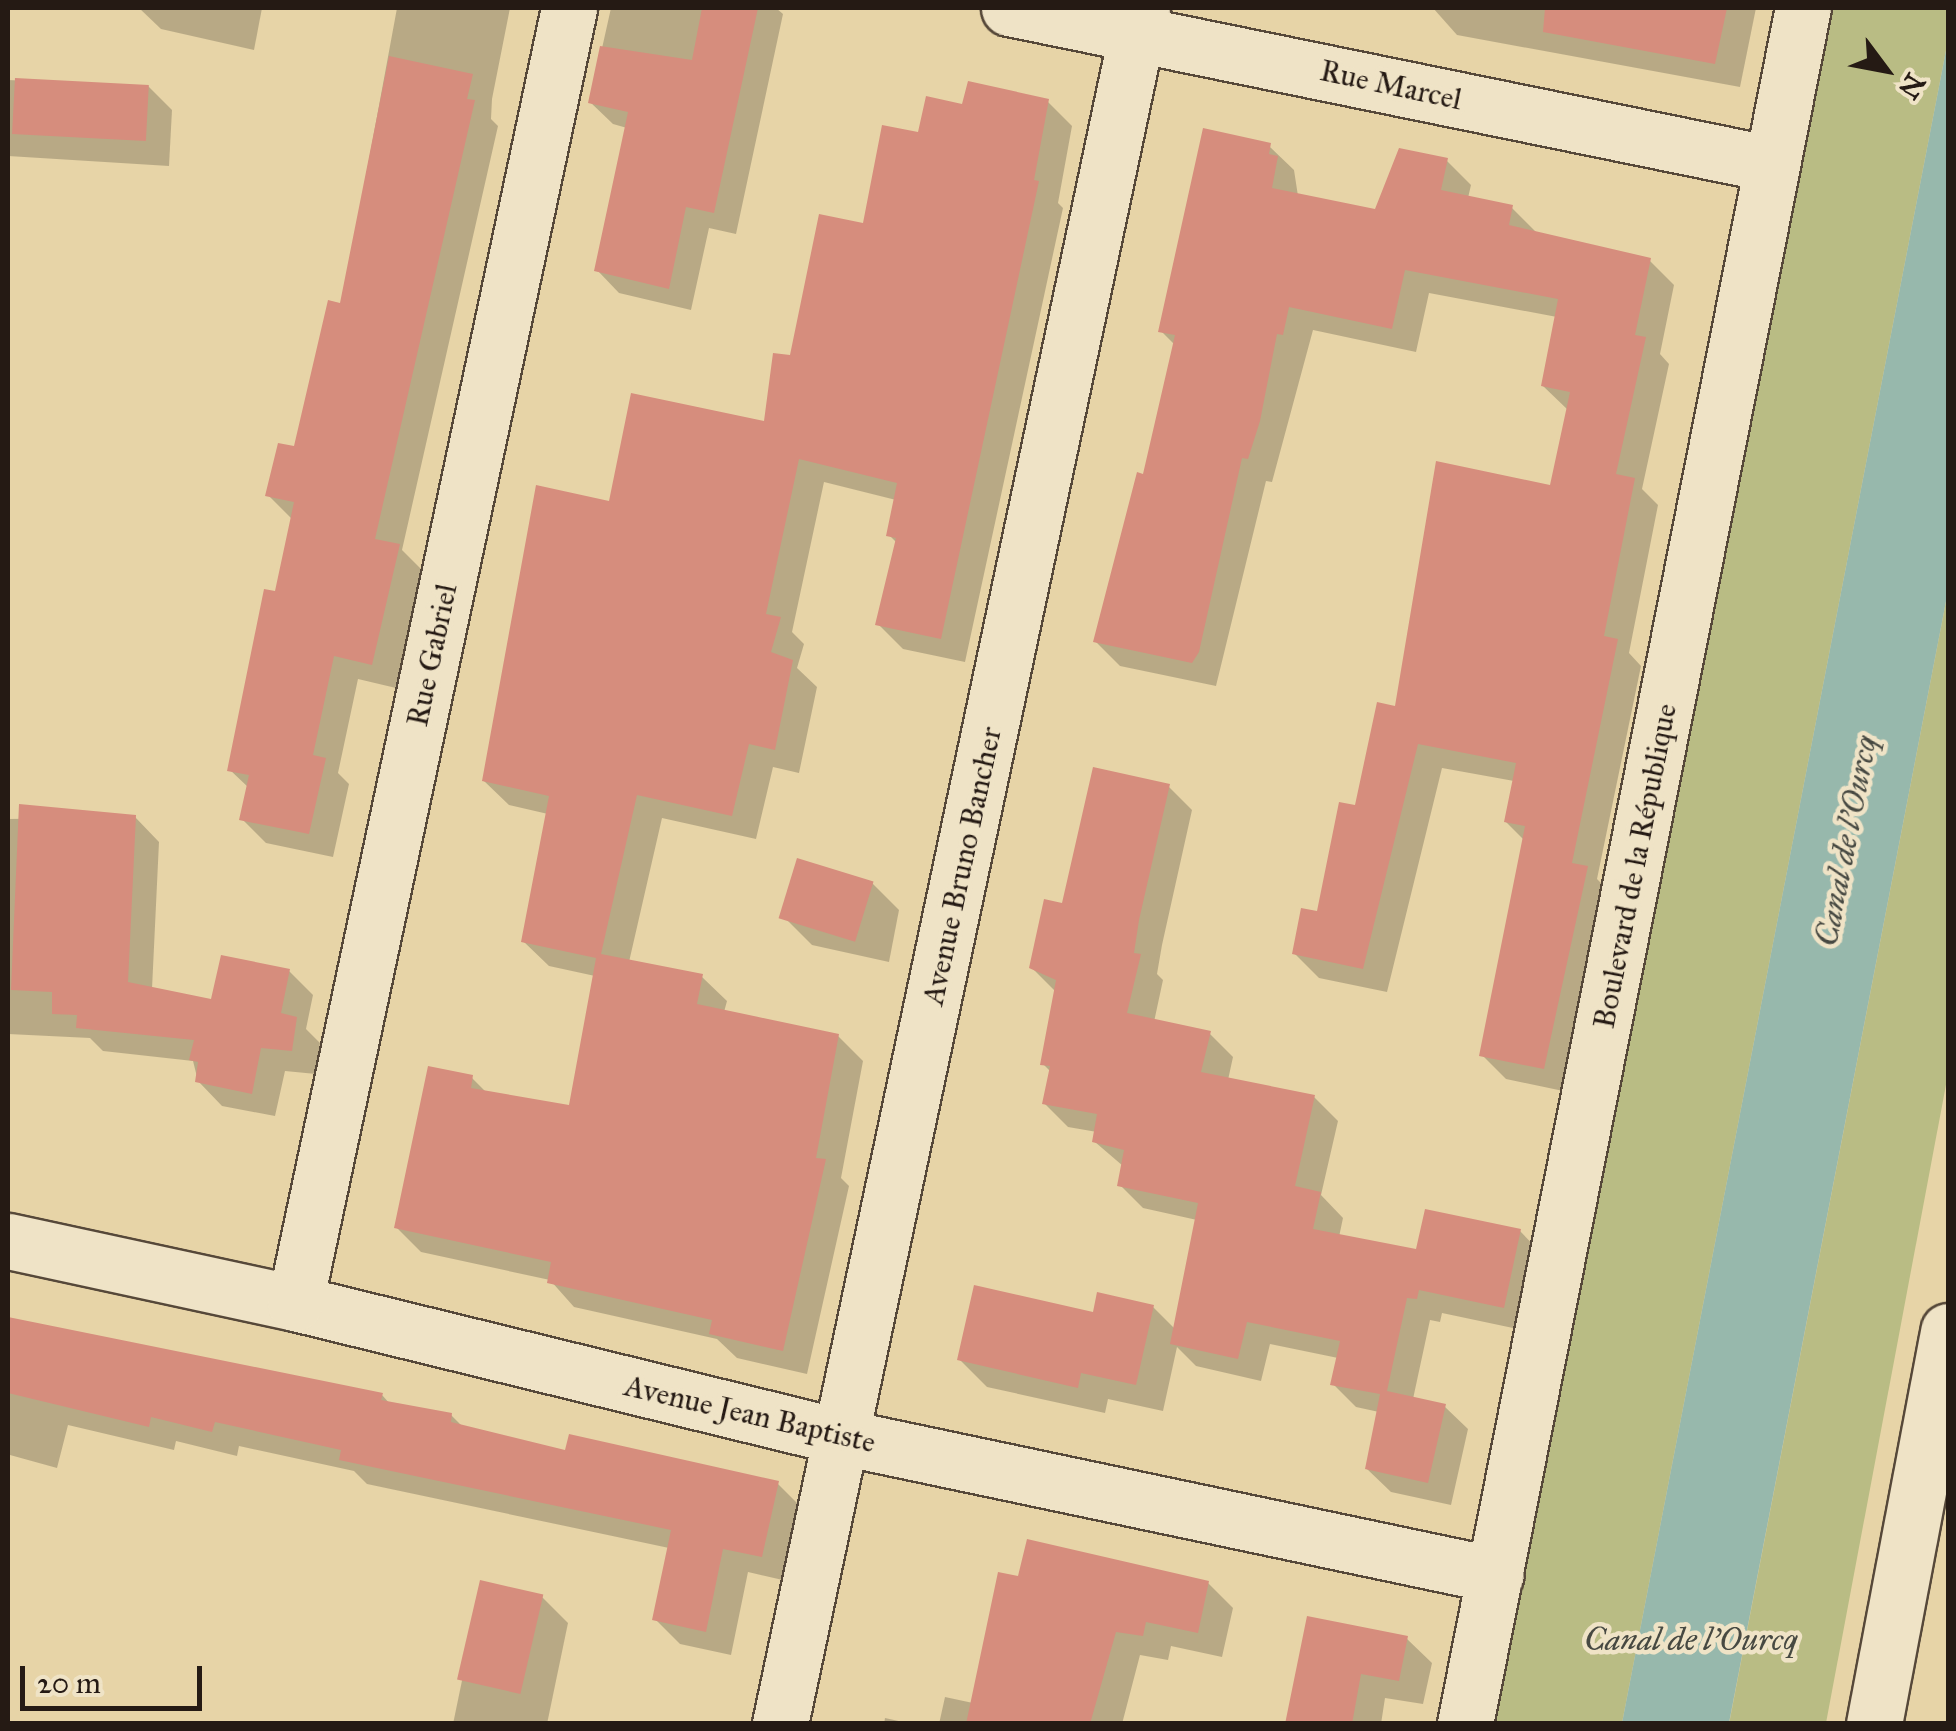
<!DOCTYPE html>
<html>
<head>
<meta charset="utf-8">
<style>
  body { margin:0 }
  #map { position:relative; width:1956px; height:1731px; overflow:hidden; background:#e7d4a7; font-family:"IM FELL Great Primer",serif }
  div>[style] { position:absolute }
  [style*='--x'] { left:calc(var(--x)*1px); top:calc(var(--y)*1px); width:calc(var(--w)*1px); rotate:calc(var(--a)*1deg) }
  .green>* { inset:0; background:#b9bc84 }
  .water>* { inset:0; background:#97b8ac }
  .shadow>* { inset:0; background:#0003 }
  .building>* { inset:0; background:#d68d7d; transform-origin:0 0 }
  .roads { filter:drop-shadow(2px 0 #564839) drop-shadow(-2px 0 #564839) drop-shadow(0 2px #564839) drop-shadow(0 -2px #564839) }
  .street>* { height:55px; margin:-27.5px; padding:0 27.5px; transform-origin:27.5px; border-radius:27.5px; background:#efe3c6 }
  span { translate:-50% -50%; white-space:nowrap; text-align:center; line-height:1.15; -webkit-text-stroke:9px #efe3c6; paint-order:stroke }
  .street-label { font-size:30px; color:#251a14 }
  .water-label { font-size:32px; color:#474942; font-style:italic }
  .frame { position:absolute; inset:0; border:10px solid #251a14; pointer-events:none }
  .north { position:absolute; left:1836px; top:20px; width:100px; height:100px; -webkit-text-stroke:8px #efe3c6; paint-order:stroke; rotate:122deg; font-size:28px; font-weight:700; line-height:40px; text-align:center; color:#251a14 }
  .north::after { content:''; display:block; margin:auto; width:35px; height:45px; background:#251a14; clip-path:polygon(50% 0,100% 100%,50% 72%,0 100%) }
  .scale { position:absolute; left:20px; top:1666px; width:182px; height:45px; box-sizing:border-box; border:5px solid #251a14; border-top:0; padding-left:12px; font-size:30px; line-height:35px; white-space:nowrap; color:#251a14; -webkit-text-stroke:8px #efe3c6; paint-order:stroke }
</style>
</head>
<body>
<div id="map">
  <div class="green">
    <i style="clip-path:polygon(1833px 8px,1948px 8px,1948px 40px,1622px 1723px,1492px 1724px)"></i>
    <i style="clip-path:polygon(1948px 591px,1948px 1074px,1826px 1723px,1729px 1724px)"></i>
  </div>
  <div class="water">
    <i style="clip-path:polygon(1948px 40px,1948px 591px,1729px 1723px,1622px 1723px)"></i>
  </div>
  <div class="shadow">
    <i style="clip-path:polygon(139px 8px,262px 8px,254px 50px,161px 29px)"></i>
    <i style="clip-path:polygon(397px 8px,510px 8px,492px 99px,491px 119px,498px 126px,402px 550px,423px 571px,396px 688px,358px 679px,338px 773px,349px 784px,333px 857px,266px 843px,242px 819px,249px 788px,230px 770px,266px 592px,277px 594px,293px 520px,268px 495px,296px 448px,342px 306px)"></i>
    <i style="clip-path:polygon(611px 8px,776px 8px,783px 14px,736px 234px,709px 228px,691px 310px,619px 293px,597px 270px,627px 128px,613px 124px,590px 102px)"></i>
    <i style="clip-path:polygon(1433px 8px,1756px 8px,1740px 87px,1457px 35px)"></i>
    <i style="clip-path:polygon(8px 80px,148px 86px,172px 110px,169px 166px,8px 156px)"></i>
    <i style="clip-path:polygon(1047px 101px,1072px 126px,1058px 203px,1063px 208px,965px 662px,903px 649px,878px 624px,897px 543px,889px 535px,896px 500px,824px 482px,792px 632px,804px 644px,797px 668px,817px 687px,799px 773px,773px 767px,756px 839px,662px 818px,629px 962px,702px 977px,727px 1001px,724px 1012px,838px 1036px,863px 1061px,841px 1178px,849px 1186px,807px 1374px,737px 1358px,717px 1339px,574px 1307px,550px 1280px,421px 1252px,396px 1227px,472px 1078px,487px 1093px,571px 1108px,595px 976px,549px 966px,524px 942px,548px 814px,509px 805px,484px 781px,611px 504px,766px 424px,792px 357px,919px 135px,964px 107px)"></i>
    <i style="clip-path:polygon(1269px 146px,1294px 170px,1298px 196px,1377px 212px,1446px 160px,1471px 185px,1468px 198px,1512px 208px,1536px 232px,1649px 260px,1674px 285px,1660px 354px,1669px 364px,1642px 489px,1658px 505px,1629px 653px,1641px 666px,1597px 879px,1611px 893px,1568px 1092px,1506px 1079px,1482px 1055px,1524px 840px,1506px 822px,1514px 781px,1442px 768px,1387px 992px,1319px 978px,1294px 953px,1319px 914px,1397px 709px,1552px 488px,1569px 411px,1543px 386px,1557px 317px,1429px 293px,1416px 352px,1313px 330px,1272px 482px,1266px 481px,1216px 686px,1120px 666px,1096px 642px,1145px 477px,1175px 345px,1161px 331px)"></i>
    <i style="clip-path:polygon(1168px 786px,1192px 810px,1162px 945px,1157px 974px,1163px 980px,1154px 1022px,1210px 1034px,1233px 1057px,1228px 1080px,1314px 1097px,1338px 1121px,1321px 1195px,1343px 1218px,1339px 1237px,1418px 1252px,1520px 1231px,1543px 1255px,1527px 1331px,1442px 1313px,1440px 1322px,1430px 1320px,1413px 1399px,1444px 1406px,1468px 1429px,1451px 1505px,1391px 1492px,1367px 1469px,1379px 1412px,1356px 1407px,1333px 1384px,1338px 1358px,1270px 1344px,1261px 1381px,1196px 1366px,1177px 1347px,1163px 1411px,1108px 1399px,1105px 1413px,987px 1387px,960px 1360px,1095px 1315px,1153px 1307px,1175px 1329px,1197px 1220px,1143px 1208px,1120px 1185px,1123px 1166px,1095px 1142px,1097px 1132px,1068px 1127px,1044px 1103px,1051px 1072px,1043px 1064px,1056px 992px,1032px 968px,1064px 906px)"></i>
    <i style="clip-path:polygon(135px 817px,159px 842px,152px 989px,213px 1002px,289px 971px,313px 995px,306px 1029px,320px 1043px,316px 1074px,285px 1071px,275px 1116px,222px 1106px,198px 1081px,193px 1061px,103px 1051px,90px 1038px,8px 1034px,8px 819px)"></i>
    <i style="clip-path:polygon(872px 883px,899px 910px,889px 962px,812px 945px,785px 918px)"></i>
    <i style="clip-path:polygon(8px 1319px,382px 1395px,391px 1405px,451px 1415px,463px 1427px,567px 1453px,778px 1484px,803px 1509px,787px 1581px,748px 1572px,731px 1655px,680px 1644px,655px 1619px,669px 1548px,367px 1484px,354px 1471px,239px 1446px,237px 1456px,176px 1441px,174px 1450px,68px 1425px,57px 1468px,10px 1455px)"></i>
    <i style="clip-path:polygon(1020px 1579px,1208px 1583px,1233px 1608px,1222px 1657px,1171px 1646px,1168px 1660px,1140px 1655px,1122px 1724px,939px 1724px,945px 1697px,973px 1703px)"></i>
    <i style="clip-path:polygon(482px 1584px,542px 1597px,568px 1623px,547px 1724px,453px 1724px)"></i>
    <i style="clip-path:polygon(1406px 1638px,1432px 1663px,1423px 1704px,1385px 1698px,1381px 1724px,1288px 1724px)"></i>
    <i style="clip-path:polygon(885px 1718px,912px 1724px,884px 1724px)"></i>
  </div>
  <div class="building">
    <i style="clip-path:polygon(702px 8px,758px 8px,714px 213px,686px 207px,669px 289px,594px 271px,628px 112px,588px 103px,600px 46px,692px 60px)"></i>
    <i style="clip-path:polygon(1545px 8px,1727px 8px,1715px 64px,1543px 32px)"></i>
    <i style="clip-path:polygon(389px 56px,473px 74px,467px 99px,475px 100px,375px 539px,400px 544px,372px 665px,334px 656px,313px 755px,326px 758px,309px 834px,239px 820px,249px 775px,227px 771px,264px 589px,275px 591px,294px 502px,265px 496px,278px 443px,294px 446px,328px 300px,340px 303px)"></i>
    <i style="left:15px;top:78px;width:134px;height:56px;rotate:3deg"></i>
    <i style="clip-path:polygon(968px 81px,1049px 99px,1034px 180px,1039px 181px,941px 639px,875px 625px,896px 538px,886px 536px,897px 483px,799px 459px,766px 614px,781px 617px,771px 652px,793px 660px,775px 750px,749px 744px,732px 816px,637px 795px,601px 954px,703px 974px,697px 1004px,839px 1034px,816px 1158px,826px 1159px,783px 1351px,709px 1334px,712px 1320px,547px 1283px,551px 1262px,394px 1228px,428px 1066px,473px 1075px,471px 1088px,569px 1105px,596px 958px,521px 942px,549px 796px,482px 781px,536px 485px,609px 501px,631px 393px,764px 421px,773px 353px,790px 355px,819px 214px,863px 223px,882px 125px,918px 132px,926px 96px,962px 104px)"></i>
    <i style="clip-path:polygon(1203px 128px,1271px 143px,1269px 154px,1278px 156px,1272px 188px,1375px 209px,1399px 148px,1448px 158px,1441px 190px,1513px 205px,1509px 225px,1651px 258px,1635px 335px,1646px 337px,1616px 474px,1635px 478px,1604px 636px,1618px 639px,1572px 863px,1588px 866px,1544px 1069px,1479px 1056px,1525px 826px,1504px 822px,1516px 763px,1418px 744px,1363px 969px,1292px 954px,1301px 908px,1317px 911px,1339px 802px,1355px 805px,1377px 702px,1395px 706px,1436px 461px,1550px 485px,1570px 392px,1541px 386px,1558px 299px,1405px 270px,1392px 329px,1289px 307px,1283px 335px,1277px 334px,1260px 421px,1248px 459px,1242px 458px,1199px 652px,1192px 663px,1093px 642px,1137px 472px,1143px 474px,1175px 335px,1158px 332px)"></i>
    <i style="clip-path:polygon(1093px 767px,1170px 784px,1139px 920px,1134px 953px,1141px 954px,1127px 1013px,1211px 1031px,1201px 1072px,1315px 1095px,1295px 1186px,1321px 1192px,1313px 1229px,1416px 1249px,1425px 1209px,1521px 1229px,1504px 1308px,1419px 1290px,1417px 1299px,1407px 1298px,1387px 1391px,1446px 1404px,1428px 1483px,1365px 1469px,1380px 1394px,1330px 1385px,1340px 1341px,1247px 1322px,1238px 1359px,1170px 1344px,1198px 1203px,1117px 1186px,1124px 1150px,1092px 1142px,1097px 1114px,1042px 1104px,1050px 1066px,1040px 1065px,1056px 980px,1029px 968px,1044px 899px,1062px 903px)"></i>
    <i style="clip-path:polygon(19px 804px,136px 815px,128px 982px,211px 999px,221px 955px,290px 969px,281px 1013px,297px 1017px,292px 1051px,261px 1048px,252px 1094px,195px 1082px,198px 1062px,189px 1060px,194px 1040px,76px 1028px,77px 1015px,52px 1014px,52px 992px,11px 990px)"></i>
    <i style="left:797px;top:858px;width:80px;height:63px;rotate:17deg"></i>
    <i style="clip-path:polygon(974px 1285px,1093px 1312px,1097px 1292px,1154px 1305px,1136px 1385px,1081px 1373px,1078px 1388px,957px 1360px)"></i>
    <i style="clip-path:polygon(8px 1317px,383px 1393px,381px 1400px,452px 1413px,451px 1422px,565px 1450px,569px 1434px,779px 1481px,762px 1557px,723px 1549px,706px 1632px,652px 1620px,671px 1530px,339px 1460px,341px 1450px,215px 1422px,212px 1432px,151px 1417px,149px 1427px,8px 1393px)"></i>
    <i style="clip-path:polygon(1027px 1539px,1209px 1581px,1198px 1633px,1146px 1622px,1143px 1636px,1116px 1632px,1090px 1724px,966px 1724px,998px 1572px,1018px 1576px)"></i>
    <i style="left:480px;top:1580px;width:65px;height:102px;rotate:13deg"></i>
    <i style="clip-path:polygon(1307px 1616px,1408px 1636px,1399px 1681px,1361px 1674px,1352px 1724px,1285px 1724px)"></i>
  </div>
  <div class="roads">
    <div class="street">
      <i style="--x:1009;--y:8;--w:779;--a:11.56"></i>
      <i style="--x:8;--y:1241;--w:294;--a:12.2"></i>
      <i style="--x:295;--y:1303;--w:563;--a:13.76"></i>
      <i style="--x:842;--y:1437;--w:668;--a:11.92"></i>
      <i style="--x:295;--y:1303;--w:1324;--a:-78.05"></i>
      <i style="--x:780;--y:1724;--w:1754;--a:-78.09"></i>
      <i style="--x:1465;--y:1724;--w:1749;--a:-78.86"></i>
      <i style="--x:1874;--y:1724;--w:400;--a:-79.3"></i>
    </div>
  </div>
  <div class="street-label">
    <span style="left:1391px;top:85px;rotate:12deg">Rue Marcel</span>
    <span style="left:432px;top:655px;rotate:-78deg">Rue Gabriel</span>
    <span style="left:962px;top:866px;rotate:-78deg">Avenue Bruno Bancher</span>
    <span style="left:1635px;top:866px;rotate:-79deg">Boulevard de la République</span>
    <span style="left:750px;top:1414px;rotate:13deg">Avenue Jean Baptiste</span>
  </div>
  <div class="water-label">
    <span style="left:1847px;top:841px;rotate:-79deg">Canal de l'Ourcq</span>
    <span style="left:1691px;top:1640px">Canal de l'Ourcq</span>
  </div>
  <div class="frame"></div>
  <div class="north">N</div>
  <div class="scale">20 m</div>
</div>
</body>
</html>
